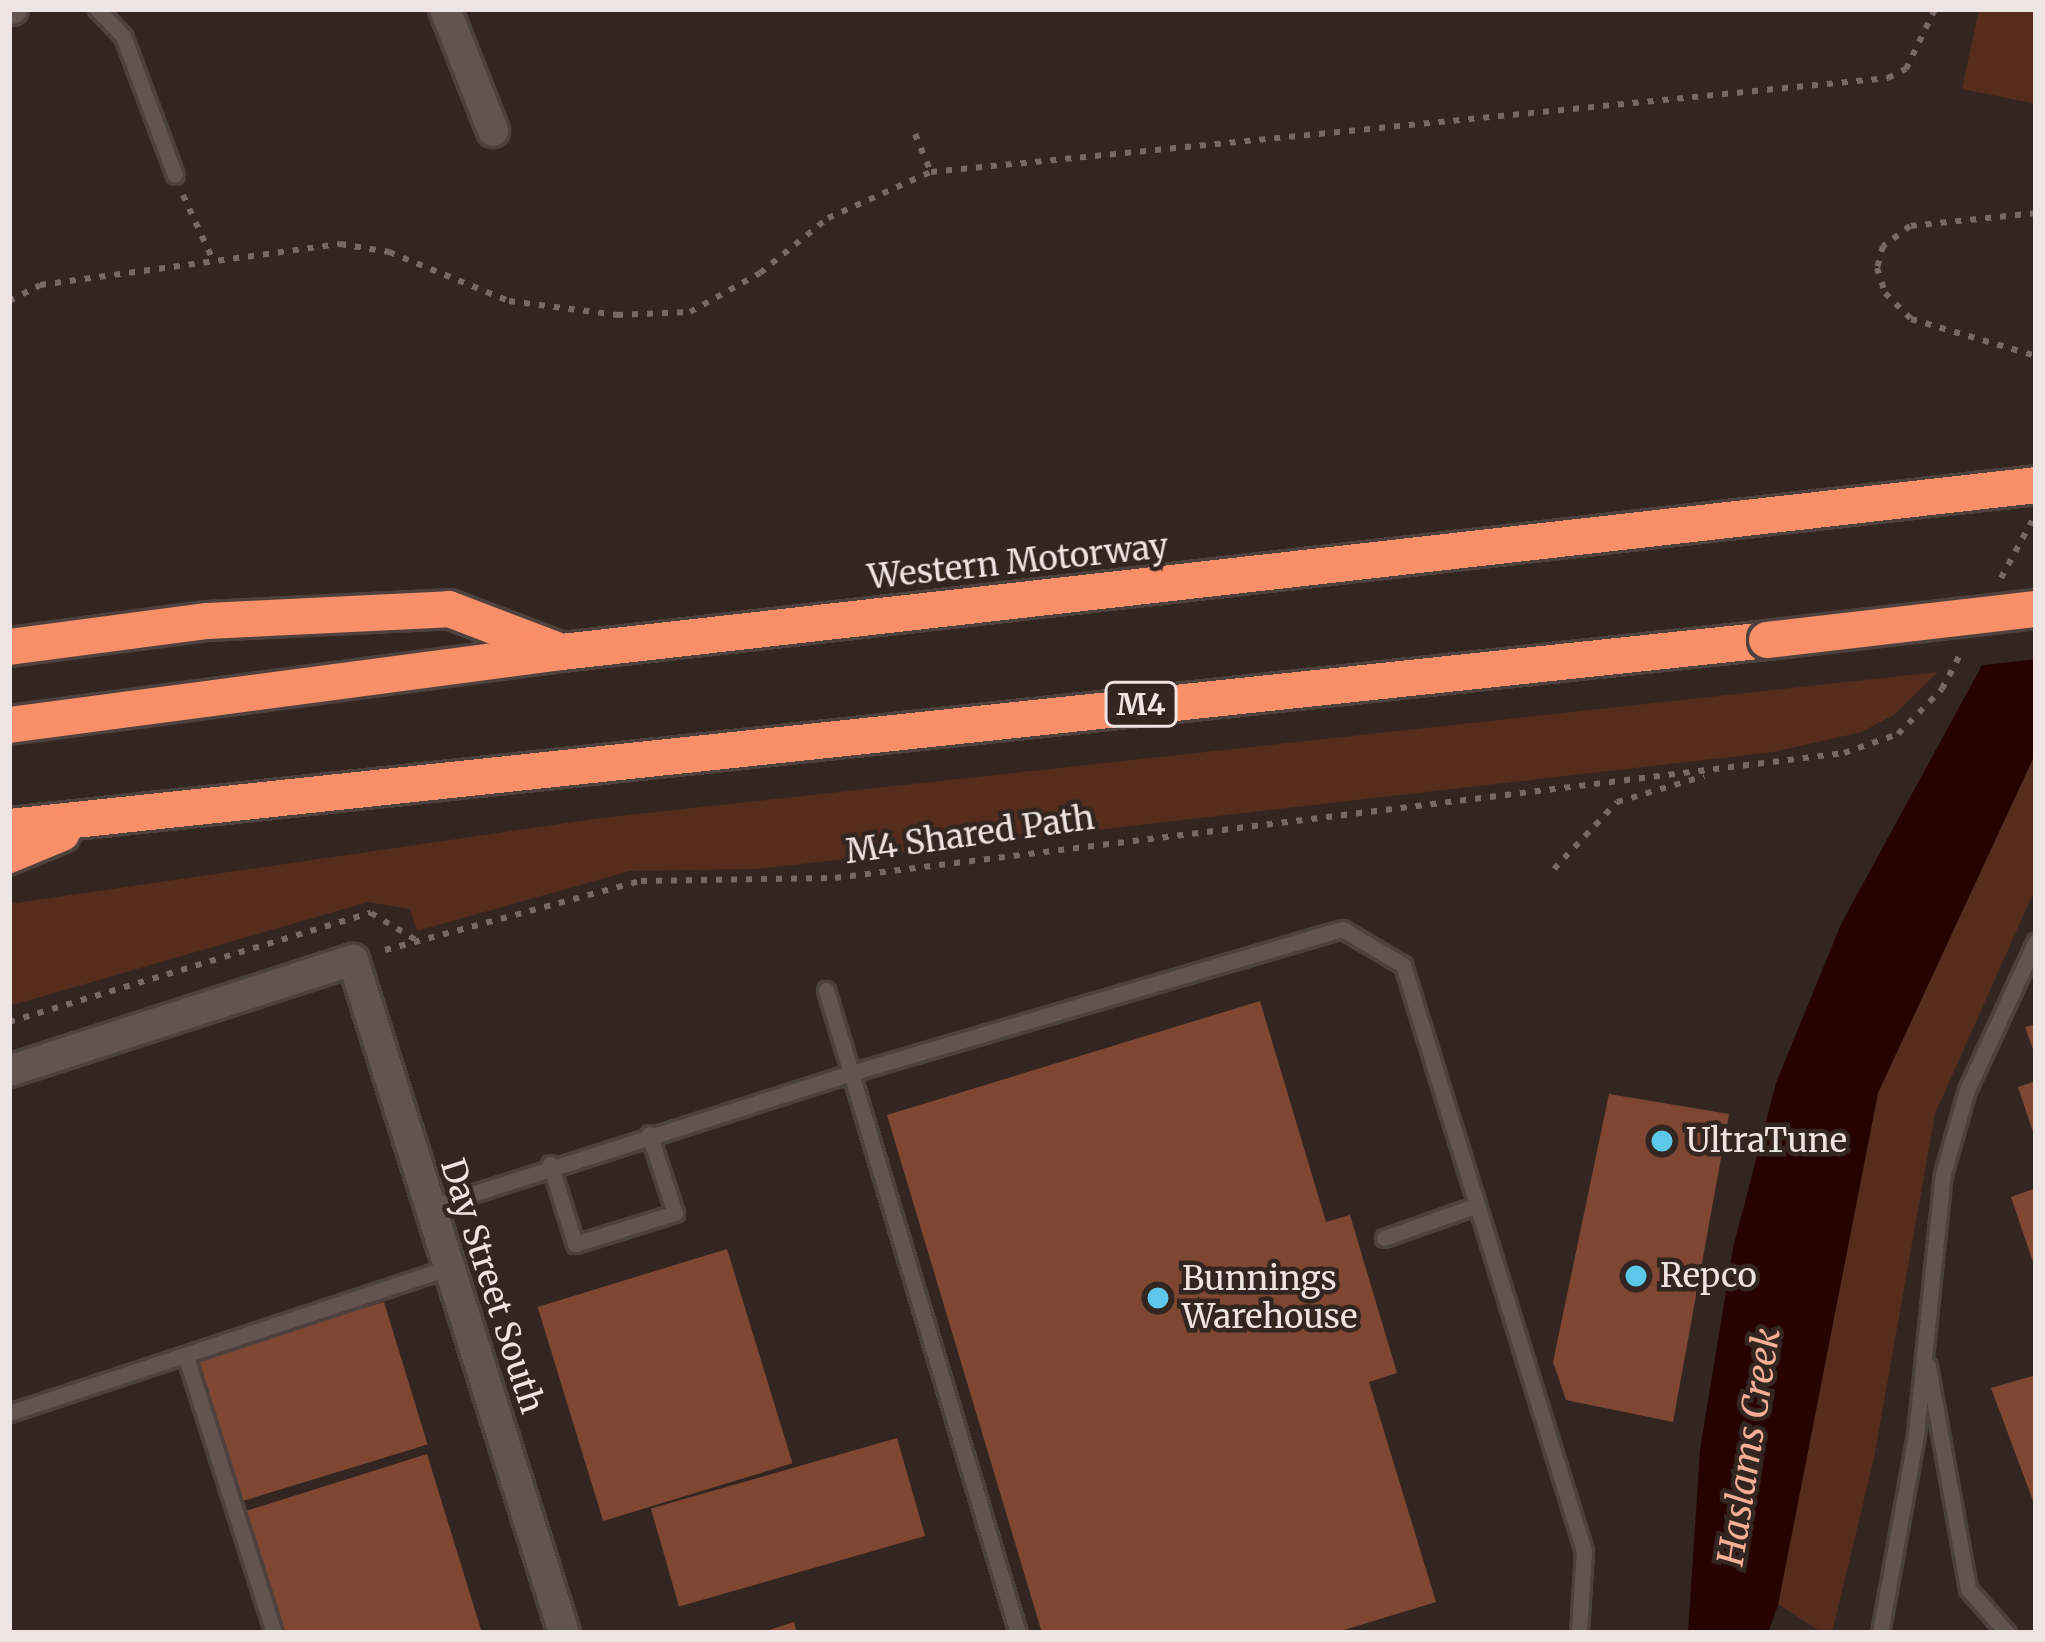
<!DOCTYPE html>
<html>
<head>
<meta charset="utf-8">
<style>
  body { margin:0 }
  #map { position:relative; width:2045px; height:1642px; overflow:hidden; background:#332621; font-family:Merriweather,serif }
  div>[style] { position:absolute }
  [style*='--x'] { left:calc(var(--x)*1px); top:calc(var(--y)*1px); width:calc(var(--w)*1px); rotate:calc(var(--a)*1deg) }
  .green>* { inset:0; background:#562c1c }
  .water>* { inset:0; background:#270300 }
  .pier>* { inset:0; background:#332621 }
  .building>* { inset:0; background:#7f4732; transform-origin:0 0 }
  .path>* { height:6px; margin-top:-3px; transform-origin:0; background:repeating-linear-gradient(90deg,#766a66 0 6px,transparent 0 15px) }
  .roads { filter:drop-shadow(3px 0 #4d413e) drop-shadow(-3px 0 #4d413e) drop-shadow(0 3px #4d413e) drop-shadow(0 -3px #4d413e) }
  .lane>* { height:15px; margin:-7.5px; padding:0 7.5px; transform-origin:7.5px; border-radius:7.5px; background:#63544f }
  .street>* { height:30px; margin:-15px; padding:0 15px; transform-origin:15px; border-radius:15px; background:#63544f }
  .highway>* { height:36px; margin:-18px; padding:0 18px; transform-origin:18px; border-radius:18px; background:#f98f68 }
  .bridges { filter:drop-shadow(3px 0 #4d413e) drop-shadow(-3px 0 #4d413e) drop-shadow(0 3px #4d413e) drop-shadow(0 -3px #4d413e) }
  .highway-bridge>* { height:36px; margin:-18px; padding:0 18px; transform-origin:18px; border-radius:18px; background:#f98f68 }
  .dots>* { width:33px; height:33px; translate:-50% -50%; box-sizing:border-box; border:6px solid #332621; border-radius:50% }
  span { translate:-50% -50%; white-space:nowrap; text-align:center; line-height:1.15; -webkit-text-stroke:9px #332621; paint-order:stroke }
  .shield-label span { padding:3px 9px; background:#332621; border:3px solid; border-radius:9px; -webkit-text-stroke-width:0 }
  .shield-label { font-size:30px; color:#eee4e1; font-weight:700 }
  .street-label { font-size:33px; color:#eee4e1 }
  .poi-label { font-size:33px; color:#eee4e1 }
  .left { translate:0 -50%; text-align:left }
  .water-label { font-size:36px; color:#f6af96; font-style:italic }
  .frame { position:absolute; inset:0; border:12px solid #eee4e1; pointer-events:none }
</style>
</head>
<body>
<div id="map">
  <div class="green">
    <i style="clip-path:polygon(1979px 9px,2036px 9px,2036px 104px,1962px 89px)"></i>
    <i style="clip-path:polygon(1938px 672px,1895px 714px,1862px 732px,1774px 752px,757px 869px,630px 871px,417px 931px,410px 909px,368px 902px,9px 1006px,9px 904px,601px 818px)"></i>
    <i style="clip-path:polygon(2036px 753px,2036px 887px,1935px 1114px,1874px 1458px,1832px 1633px,1823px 1633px,1778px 1604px,1878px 1093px)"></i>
  </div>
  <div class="water">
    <i style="clip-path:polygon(2036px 566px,2036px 752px,1878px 1093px,1778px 1605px,1768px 1633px,1688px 1633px,1700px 1450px,1733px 1248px,1776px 1083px,1841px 924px)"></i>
  </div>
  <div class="pier">
    <i style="clip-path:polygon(2036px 565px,2036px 659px,1976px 666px,2030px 566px)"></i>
  </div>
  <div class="building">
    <i style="clip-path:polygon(1260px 1001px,1326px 1222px,1350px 1215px,1397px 1373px,1369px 1382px,1436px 1602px,1334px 1633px,1042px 1633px,887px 1115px)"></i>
    <i style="clip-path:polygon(2036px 1024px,2036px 1055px,2035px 1055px,2025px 1027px)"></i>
    <i style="clip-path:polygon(2036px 1081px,2036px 1138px,2035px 1138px,2018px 1087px)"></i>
    <i style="clip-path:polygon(1609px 1094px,1729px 1114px,1673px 1422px,1566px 1400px,1553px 1362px)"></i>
    <i style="clip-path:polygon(2036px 1188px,2036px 1268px,2035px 1268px,2011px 1197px)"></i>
    <i style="left:727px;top:1249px;width:224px;height:198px;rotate:73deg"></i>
    <i style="left:384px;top:1302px;width:149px;height:194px;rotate:73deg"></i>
    <i style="clip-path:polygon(2036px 1375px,2036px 1509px,1991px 1388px)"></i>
    <i style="left:897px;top:1438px;width:102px;height:256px;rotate:74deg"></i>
    <i style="clip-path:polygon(427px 1454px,482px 1633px,284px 1633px,246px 1511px)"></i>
    <i style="clip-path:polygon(794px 1622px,797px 1633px,763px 1633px,763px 1632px)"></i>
  </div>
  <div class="path">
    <i style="--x:915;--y:134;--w:41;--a:67.2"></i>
    <i style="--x:183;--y:195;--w:67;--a:65.3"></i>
    <i style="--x:2036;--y:213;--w:127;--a:174.1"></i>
    <i style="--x:1910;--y:226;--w:34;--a:143"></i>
    <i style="--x:1883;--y:246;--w:23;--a:105"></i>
    <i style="--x:1877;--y:268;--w:26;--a:72"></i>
    <i style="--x:1885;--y:293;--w:37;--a:45"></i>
    <i style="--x:1911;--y:319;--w:130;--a:16.5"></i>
    <i style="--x:9;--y:301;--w:35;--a:-27"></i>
    <i style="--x:40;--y:285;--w:303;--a:-7.8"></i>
    <i style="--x:340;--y:244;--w:50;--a:9.3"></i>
    <i style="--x:389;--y:252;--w:130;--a:22.2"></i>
    <i style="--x:509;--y:301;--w:109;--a:7.4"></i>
    <i style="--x:617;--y:315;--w:73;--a:-2.4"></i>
    <i style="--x:690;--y:312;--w:80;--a:-29.1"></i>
    <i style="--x:760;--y:273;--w:87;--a:-39"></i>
    <i style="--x:828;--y:218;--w:113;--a:-24.1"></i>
    <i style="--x:931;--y:172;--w:962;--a:-5.61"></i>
    <i style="--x:1888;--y:78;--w:20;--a:-27"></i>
    <i style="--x:1906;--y:69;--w:67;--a:-64.2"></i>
    <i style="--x:2001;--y:578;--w:65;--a:-61.5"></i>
    <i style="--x:1554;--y:869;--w:92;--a:-46.8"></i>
    <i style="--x:1617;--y:802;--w:91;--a:-16.6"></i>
    <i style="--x:385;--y:950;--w:265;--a:-15.1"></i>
    <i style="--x:641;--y:881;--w:194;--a:-0.9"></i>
    <i style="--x:835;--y:878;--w:1017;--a:-7.06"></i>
    <i style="--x:1844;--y:753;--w:57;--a:-19.4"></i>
    <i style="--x:1898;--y:734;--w:63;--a:-45.6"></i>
    <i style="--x:1942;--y:689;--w:41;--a:-62.2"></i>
    <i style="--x:9;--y:1022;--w:378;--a:-16.8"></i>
    <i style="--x:371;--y:913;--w:52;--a:31"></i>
  </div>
  <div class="roads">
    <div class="lane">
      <i style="--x:97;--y:9;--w:37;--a:46"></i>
      <i style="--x:123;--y:36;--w:148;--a:69.5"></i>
      <i style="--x:826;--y:990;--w:87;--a:73.2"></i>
      <i style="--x:851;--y:1073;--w:512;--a:-16.35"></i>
      <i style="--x:1342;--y:929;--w:71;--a:30.5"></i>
      <i style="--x:1403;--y:965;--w:613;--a:72.84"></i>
      <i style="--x:1584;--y:1551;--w:82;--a:93.5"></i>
      <i style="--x:550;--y:1164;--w:84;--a:72.6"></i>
      <i style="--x:575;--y:1244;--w:105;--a:-17.2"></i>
      <i style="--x:675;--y:1213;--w:83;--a:-108.2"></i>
      <i style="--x:428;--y:1208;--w:444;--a:-17.7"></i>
      <i style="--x:851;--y:1073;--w:584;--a:73.39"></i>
      <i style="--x:1384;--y:1238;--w:99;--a:-19.5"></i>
      <i style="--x:186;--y:1357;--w:290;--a:72.3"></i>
      <i style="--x:1928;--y:1366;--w:227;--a:79.8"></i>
      <i style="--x:1968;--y:1589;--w:59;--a:48.4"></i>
      <i style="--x:9;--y:1413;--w:462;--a:-18.3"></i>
      <i style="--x:1880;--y:1633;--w:202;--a:-79.7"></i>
      <i style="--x:1916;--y:1434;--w:261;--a:-84.1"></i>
      <i style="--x:1943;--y:1174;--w:87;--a:-74.1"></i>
      <i style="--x:1967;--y:1090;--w:164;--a:-65.2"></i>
    </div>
    <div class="street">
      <i style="--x:9;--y:9;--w:3;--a:0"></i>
      <i style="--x:445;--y:9;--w:131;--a:68.5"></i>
      <i style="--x:9;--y:1071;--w:361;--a:-17.9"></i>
      <i style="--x:353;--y:960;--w:705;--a:72.59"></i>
    </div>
    <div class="highway">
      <i style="--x:9;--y:647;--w:200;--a:-7.5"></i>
      <i style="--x:207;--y:621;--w:242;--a:-2.8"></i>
      <i style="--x:449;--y:609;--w:118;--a:20.9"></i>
      <i style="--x:9;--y:725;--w:558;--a:-7.52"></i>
      <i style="--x:562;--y:652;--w:1483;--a:-6.46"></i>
      <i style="--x:9;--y:827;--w:1768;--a:-6.07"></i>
      <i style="--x:9;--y:855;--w:57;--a:-22.5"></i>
    </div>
  </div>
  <div class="bridges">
    <div class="highway-bridge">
      <i style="--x:1767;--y:640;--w:271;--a:-6.6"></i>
    </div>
  </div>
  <div class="dots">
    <i style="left:1662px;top:1141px;background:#5cc7e8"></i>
    <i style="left:1636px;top:1276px;background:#5cc7e8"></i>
    <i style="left:1158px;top:1298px;background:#5cc7e8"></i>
  </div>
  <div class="shield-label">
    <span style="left:1141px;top:704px">M4</span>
  </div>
  <div class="street-label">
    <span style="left:1018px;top:562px;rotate:-6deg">Western Motorway</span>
    <span style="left:970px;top:835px;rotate:-8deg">M4 Shared Path</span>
    <span style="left:492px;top:1286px;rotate:72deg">Day Street South</span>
  </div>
  <div class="poi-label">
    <span class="left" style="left:1686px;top:1141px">UltraTune</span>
    <span class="left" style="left:1660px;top:1276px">Repco</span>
    <span class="left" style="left:1182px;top:1298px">Bunnings<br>Warehouse</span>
  </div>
  <div class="water-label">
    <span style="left:1749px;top:1447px;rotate:-81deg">Haslams Creek</span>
  </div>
  <div class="frame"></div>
</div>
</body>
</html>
